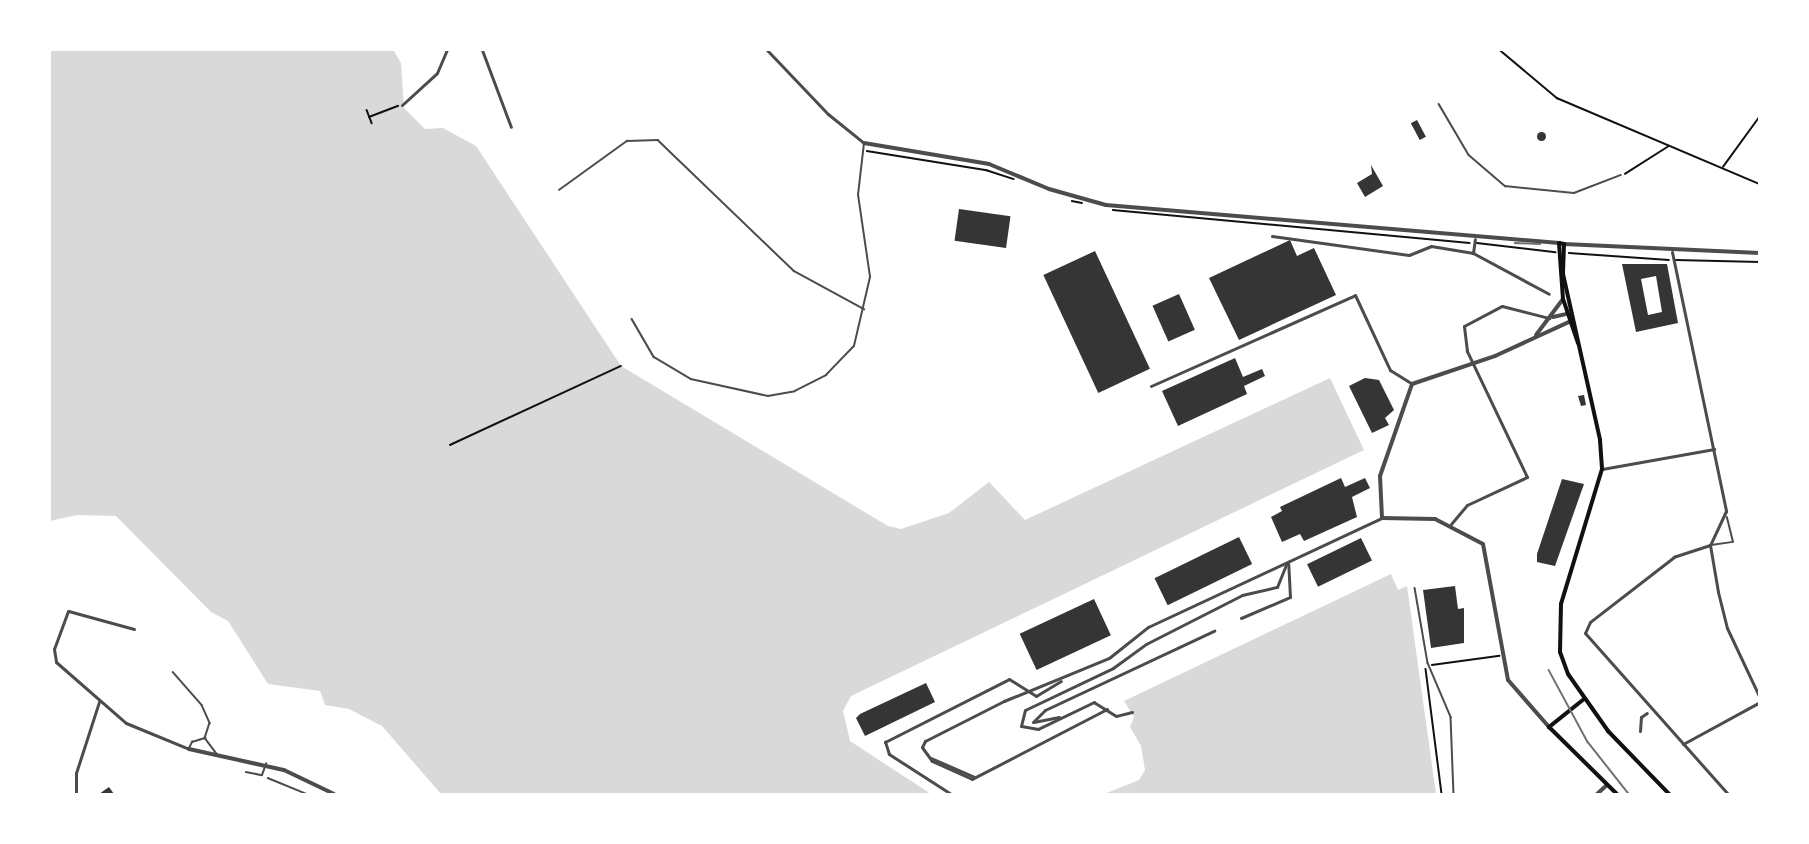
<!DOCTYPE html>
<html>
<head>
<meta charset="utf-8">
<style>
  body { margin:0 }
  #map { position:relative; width:1809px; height:844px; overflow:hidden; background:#fff; font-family:"PT Sans Narrow",sans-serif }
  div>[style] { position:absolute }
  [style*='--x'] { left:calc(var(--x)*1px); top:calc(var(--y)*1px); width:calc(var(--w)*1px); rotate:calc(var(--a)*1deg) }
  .water>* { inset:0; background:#d9d9d9 }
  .building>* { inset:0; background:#353535; transform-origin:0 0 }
  .round { border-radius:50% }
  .path>* { height:1.5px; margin:-0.75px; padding:0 0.75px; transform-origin:0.75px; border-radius:0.75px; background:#111 }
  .service>* { height:1.5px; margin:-0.75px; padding:0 0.75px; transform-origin:0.75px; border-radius:0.75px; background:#4c4c4c }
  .minor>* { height:3px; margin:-1.5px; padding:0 1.5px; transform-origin:1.5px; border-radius:1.5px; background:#4c4c4c }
  .tertiary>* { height:4px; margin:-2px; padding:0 2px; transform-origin:2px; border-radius:2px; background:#4c4c4c }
  .secondary>* { height:4px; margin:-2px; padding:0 2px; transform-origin:2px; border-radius:2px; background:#111 }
  .tram>* { height:1.5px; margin:-0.75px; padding:0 0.75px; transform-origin:0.75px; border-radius:0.75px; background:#707070 }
  .rail>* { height:1.5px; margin:-0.75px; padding:0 0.75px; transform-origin:0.75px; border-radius:0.75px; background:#707070 }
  span { translate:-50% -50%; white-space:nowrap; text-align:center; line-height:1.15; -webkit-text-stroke:4.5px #fff; paint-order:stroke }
  .frame { position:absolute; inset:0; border:51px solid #fff; pointer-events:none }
</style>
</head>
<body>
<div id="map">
  <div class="water">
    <i style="clip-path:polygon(50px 50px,394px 51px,401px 63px,404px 108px,425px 129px,443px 128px,476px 146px,621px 366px,888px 526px,901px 529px,949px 513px,989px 482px,1025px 520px,1330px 378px,1364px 450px,851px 696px,843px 711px,850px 741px,931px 794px,441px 794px,382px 726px,349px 709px,325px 705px,320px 691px,268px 684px,228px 621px,211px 612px,116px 516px,77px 515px,50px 521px)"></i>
    <i style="clip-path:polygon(1391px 574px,1398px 590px,1407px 586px,1436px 794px,1104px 794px,1139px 780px,1145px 770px,1141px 746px,1130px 727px,1134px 717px,1124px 701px)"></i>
  </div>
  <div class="building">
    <i style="left:1417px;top:120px;width:19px;height:7px;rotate:62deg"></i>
    <i class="round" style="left:1536.5px;top:131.5px;width:9px;height:9px"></i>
    <i style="clip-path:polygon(1371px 165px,1383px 186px,1365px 197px,1357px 183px,1372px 174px)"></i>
    <i style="left:959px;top:209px;width:52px;height:32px;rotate:8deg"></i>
    <i style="clip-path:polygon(1290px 240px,1297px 256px,1314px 248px,1336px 295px,1239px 340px,1209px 278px)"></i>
    <i style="left:1095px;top:251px;width:130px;height:57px;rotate:65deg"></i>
    <i style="clip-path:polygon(evenodd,1622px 264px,1667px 264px,1678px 323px,1636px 332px,1622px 264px,1656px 276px,1662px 312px,1648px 315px,1641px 279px,1656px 276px)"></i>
    <i style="left:1179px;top:294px;width:39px;height:29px;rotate:66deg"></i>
    <i style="clip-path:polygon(1235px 358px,1243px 377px,1262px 369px,1265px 376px,1244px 386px,1247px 394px,1178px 426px,1162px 391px)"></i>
    <i style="clip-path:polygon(1365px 378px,1379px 380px,1394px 410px,1385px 418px,1389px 425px,1372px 433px,1349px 386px)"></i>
    <i style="clip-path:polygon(1584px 395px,1586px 405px,1581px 406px,1578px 396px)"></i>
    <i style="clip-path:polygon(1341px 478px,1345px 487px,1365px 478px,1370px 488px,1352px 497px,1357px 517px,1304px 541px,1300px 534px,1282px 542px,1271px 517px,1282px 511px,1280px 507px)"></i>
    <i style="clip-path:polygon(1562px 479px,1584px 484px,1555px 566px,1537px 562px,1537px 554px)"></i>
    <i style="left:1239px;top:537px;width:30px;height:94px;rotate:64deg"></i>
    <i style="left:1361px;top:538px;width:25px;height:60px;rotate:64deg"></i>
    <i style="clip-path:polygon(1455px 586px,1458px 609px,1464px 608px,1464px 643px,1431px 648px,1423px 590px)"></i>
    <i style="left:1094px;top:599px;width:40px;height:82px;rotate:65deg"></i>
    <i style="clip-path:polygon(926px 683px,935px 702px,865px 736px,856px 718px,860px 714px)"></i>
    <i style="clip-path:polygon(109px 787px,114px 794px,99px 794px)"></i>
  </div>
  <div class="path">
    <i style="--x:1500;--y:50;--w:75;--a:40.1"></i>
    <i style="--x:1557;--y:98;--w:220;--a:23"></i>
    <i style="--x:367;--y:110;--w:14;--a:69"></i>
    <i style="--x:369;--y:117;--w:31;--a:-21"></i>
    <i style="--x:867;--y:151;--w:121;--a:9.1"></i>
    <i style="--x:986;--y:170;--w:29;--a:18"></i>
    <i style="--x:1723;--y:167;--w:63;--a:-54"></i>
    <i style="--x:1625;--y:174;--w:52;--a:-32.5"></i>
    <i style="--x:1072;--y:201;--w:10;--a:11"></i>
    <i style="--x:1113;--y:210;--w:358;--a:5.3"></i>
    <i style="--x:1477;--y:243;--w:79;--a:6.6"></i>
    <i style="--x:1569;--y:253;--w:100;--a:4"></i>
    <i style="--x:1676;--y:260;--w:84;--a:1.4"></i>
    <i style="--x:450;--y:445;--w:188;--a:-24.8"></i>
    <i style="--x:1432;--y:665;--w:68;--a:-7.7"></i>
    <i style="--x:1426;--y:669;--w:126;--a:82.7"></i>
  </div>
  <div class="service">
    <i style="--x:1439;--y:104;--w:59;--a:59.5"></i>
    <i style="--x:1469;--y:155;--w:48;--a:40.7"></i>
    <i style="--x:1505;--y:186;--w:69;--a:5.8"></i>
    <i style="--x:1574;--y:193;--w:50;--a:-21"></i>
    <i style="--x:559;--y:190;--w:84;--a:-35.8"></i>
    <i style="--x:627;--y:141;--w:31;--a:-2"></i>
    <i style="--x:658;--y:140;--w:189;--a:43.9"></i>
    <i style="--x:794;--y:271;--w:80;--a:28.5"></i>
    <i style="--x:632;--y:319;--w:44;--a:59.9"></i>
    <i style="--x:654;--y:357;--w:43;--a:30.7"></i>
    <i style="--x:691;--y:379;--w:79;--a:12.4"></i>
    <i style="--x:768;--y:396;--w:27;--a:-10"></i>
    <i style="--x:795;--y:391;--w:35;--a:-27"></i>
    <i style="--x:826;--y:375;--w:40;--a:-46"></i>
    <i style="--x:854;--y:346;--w:71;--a:-76.9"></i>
    <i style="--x:870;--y:277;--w:83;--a:-98.3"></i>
    <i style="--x:858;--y:195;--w:52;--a:-83.4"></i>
    <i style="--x:1711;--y:545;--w:22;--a:-8"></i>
    <i style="--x:1733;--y:542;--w:25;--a:-104"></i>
    <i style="--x:1415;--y:588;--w:76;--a:80.2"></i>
    <i style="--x:1428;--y:663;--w:59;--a:66.9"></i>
    <i style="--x:1451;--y:717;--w:77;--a:87.8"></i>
    <i style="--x:173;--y:672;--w:44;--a:48.7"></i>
    <i style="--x:202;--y:705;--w:20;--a:66"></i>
    <i style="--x:210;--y:723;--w:16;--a:108"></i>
    <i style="--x:189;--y:748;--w:7;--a:-63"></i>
    <i style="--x:192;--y:742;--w:14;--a:-17"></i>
    <i style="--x:205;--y:738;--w:21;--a:53"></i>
    <i style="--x:246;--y:772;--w:16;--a:11"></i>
    <i style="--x:262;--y:775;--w:12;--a:-70"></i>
    <i style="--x:268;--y:778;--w:42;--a:22.3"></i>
  </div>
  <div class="minor">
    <i style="--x:482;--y:50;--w:82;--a:69.4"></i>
    <i style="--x:767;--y:50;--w:88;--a:46.4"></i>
    <i style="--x:828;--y:114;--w:46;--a:38.9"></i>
    <i style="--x:402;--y:105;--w:47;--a:-42.4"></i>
    <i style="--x:437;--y:73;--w:25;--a:-67"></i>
    <i style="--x:1272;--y:236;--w:138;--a:7.9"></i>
    <i style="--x:1409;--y:255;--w:24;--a:-22"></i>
    <i style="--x:1431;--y:246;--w:43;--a:9.5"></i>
    <i style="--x:1473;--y:253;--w:14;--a:-82"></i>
    <i style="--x:1672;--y:252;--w:265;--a:78.2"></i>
    <i style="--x:1726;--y:511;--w:38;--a:115"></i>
    <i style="--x:1710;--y:545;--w:48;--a:80.3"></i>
    <i style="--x:1718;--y:592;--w:37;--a:76"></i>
    <i style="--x:1727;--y:628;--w:77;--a:64.8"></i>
    <i style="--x:1473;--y:253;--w:86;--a:28.3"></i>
    <i style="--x:1151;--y:386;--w:223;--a:-24"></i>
    <i style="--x:1355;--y:295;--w:83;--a:65"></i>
    <i style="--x:1390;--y:370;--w:26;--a:32"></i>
    <i style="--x:1602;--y:469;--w:114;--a:-10.1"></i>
    <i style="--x:1451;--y:524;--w:25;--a:-50"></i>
    <i style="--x:1467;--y:505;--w:66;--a:-25"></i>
    <i style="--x:1527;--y:477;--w:140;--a:-115.5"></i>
    <i style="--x:1467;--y:351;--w:25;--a:-97"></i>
    <i style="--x:1464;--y:326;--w:43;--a:-27.8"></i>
    <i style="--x:1502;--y:306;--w:49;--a:14.3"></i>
    <i style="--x:1710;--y:545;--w:38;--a:162"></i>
    <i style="--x:1674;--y:557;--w:106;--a:142.3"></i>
    <i style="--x:1590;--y:622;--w:12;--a:114"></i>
    <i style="--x:1585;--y:633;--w:215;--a:48.4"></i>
    <i style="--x:1241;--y:618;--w:53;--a:-23.2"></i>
    <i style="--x:1290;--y:597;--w:33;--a:-93"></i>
    <i style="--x:134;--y:629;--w:68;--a:-164.7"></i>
    <i style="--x:68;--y:611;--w:40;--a:110.2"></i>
    <i style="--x:54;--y:649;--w:13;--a:81"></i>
    <i style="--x:56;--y:662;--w:93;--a:41.1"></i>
    <i style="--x:126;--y:723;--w:68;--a:22.4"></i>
    <i style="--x:1107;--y:709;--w:152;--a:152.6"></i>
    <i style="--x:972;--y:779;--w:44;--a:-155.8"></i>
    <i style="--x:932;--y:761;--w:17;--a:-126"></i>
    <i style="--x:922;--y:747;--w:7;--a:-63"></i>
    <i style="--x:925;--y:741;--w:89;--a:-26.9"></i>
    <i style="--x:1004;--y:701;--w:113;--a:-22.3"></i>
    <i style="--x:1109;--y:658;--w:50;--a:-38.5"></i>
    <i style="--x:1148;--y:627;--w:258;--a:-25"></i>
    <i style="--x:1132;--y:712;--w:16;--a:166"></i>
    <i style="--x:1116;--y:716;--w:26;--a:-148"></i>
    <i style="--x:1094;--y:702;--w:62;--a:154.3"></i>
    <i style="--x:1038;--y:729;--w:17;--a:-170"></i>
    <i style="--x:1021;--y:726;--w:16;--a:-76"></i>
    <i style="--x:1025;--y:710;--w:98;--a:-25.5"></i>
    <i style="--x:1113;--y:668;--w:41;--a:-36"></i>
    <i style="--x:1146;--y:644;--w:108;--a:-27"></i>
    <i style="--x:1242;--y:595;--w:36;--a:-13"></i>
    <i style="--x:1277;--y:587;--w:24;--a:-68"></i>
    <i style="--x:1059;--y:717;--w:26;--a:169"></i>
    <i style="--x:1033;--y:722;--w:17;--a:-45"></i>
    <i style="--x:1045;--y:710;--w:187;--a:-25.1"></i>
    <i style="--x:1640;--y:731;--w:14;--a:-86"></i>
    <i style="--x:1641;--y:717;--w:7;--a:-34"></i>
    <i style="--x:1683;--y:744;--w:88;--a:-28.6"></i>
    <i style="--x:931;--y:758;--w:47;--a:23.8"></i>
    <i style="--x:76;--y:794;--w:21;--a:-90"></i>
    <i style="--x:76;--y:773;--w:75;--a:-72.1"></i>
    <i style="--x:951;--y:794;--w:74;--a:-147.2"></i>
    <i style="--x:889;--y:754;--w:13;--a:-108"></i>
    <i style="--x:885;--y:742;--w:139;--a:-26.9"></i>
    <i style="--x:1009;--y:679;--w:32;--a:32"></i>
    <i style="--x:1036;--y:696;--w:29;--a:-31"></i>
  </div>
  <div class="tertiary">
    <i style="--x:864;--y:143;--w:127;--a:9.5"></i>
    <i style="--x:989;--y:164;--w:65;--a:22.6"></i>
    <i style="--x:1049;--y:189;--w:59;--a:15.7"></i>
    <i style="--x:1106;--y:205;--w:455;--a:4.8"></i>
    <i style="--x:1564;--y:244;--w:196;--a:2.6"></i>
    <i style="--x:1553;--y:317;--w:13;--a:-13"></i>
    <i style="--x:1536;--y:335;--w:45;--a:-53.1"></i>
    <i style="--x:1549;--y:727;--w:62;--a:-131.1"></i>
    <i style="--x:1508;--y:680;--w:138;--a:-100.4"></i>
    <i style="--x:1483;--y:544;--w:54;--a:-152.5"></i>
    <i style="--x:1435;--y:519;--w:53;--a:-178.9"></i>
    <i style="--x:1382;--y:518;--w:42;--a:-92.7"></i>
    <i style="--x:1380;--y:476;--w:97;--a:-70.8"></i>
    <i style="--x:1412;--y:384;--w:88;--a:-18.6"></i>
    <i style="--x:1495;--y:356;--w:81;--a:-24.7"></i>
    <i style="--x:189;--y:749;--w:97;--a:12.5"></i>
    <i style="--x:284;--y:770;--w:55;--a:25.6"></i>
    <i style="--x:1597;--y:794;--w:13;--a:-42"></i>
  </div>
  <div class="secondary">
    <i style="--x:1578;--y:343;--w:46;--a:-108.8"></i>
    <i style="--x:1563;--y:299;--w:56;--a:-94.1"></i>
    <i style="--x:1559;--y:243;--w:5;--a:11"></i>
    <i style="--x:1564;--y:244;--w:30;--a:92"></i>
    <i style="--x:1563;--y:274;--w:170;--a:77.4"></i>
    <i style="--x:1600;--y:440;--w:29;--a:86"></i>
    <i style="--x:1602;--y:469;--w:141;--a:106.9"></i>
    <i style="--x:1561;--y:604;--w:48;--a:91.2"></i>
    <i style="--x:1560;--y:652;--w:23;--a:70"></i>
    <i style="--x:1568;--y:674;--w:70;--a:54.9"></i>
    <i style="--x:1608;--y:731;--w:88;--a:45.9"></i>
    <i style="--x:1584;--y:699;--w:45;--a:141.3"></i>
    <i style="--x:1549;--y:727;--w:95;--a:44.6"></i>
  </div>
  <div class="tram">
    <i style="--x:1515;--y:243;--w:25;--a:2"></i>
  </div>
  <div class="rail">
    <i style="--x:1549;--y:670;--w:82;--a:61.6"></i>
    <i style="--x:1588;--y:742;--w:66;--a:51.7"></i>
  </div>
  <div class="frame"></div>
</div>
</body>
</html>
